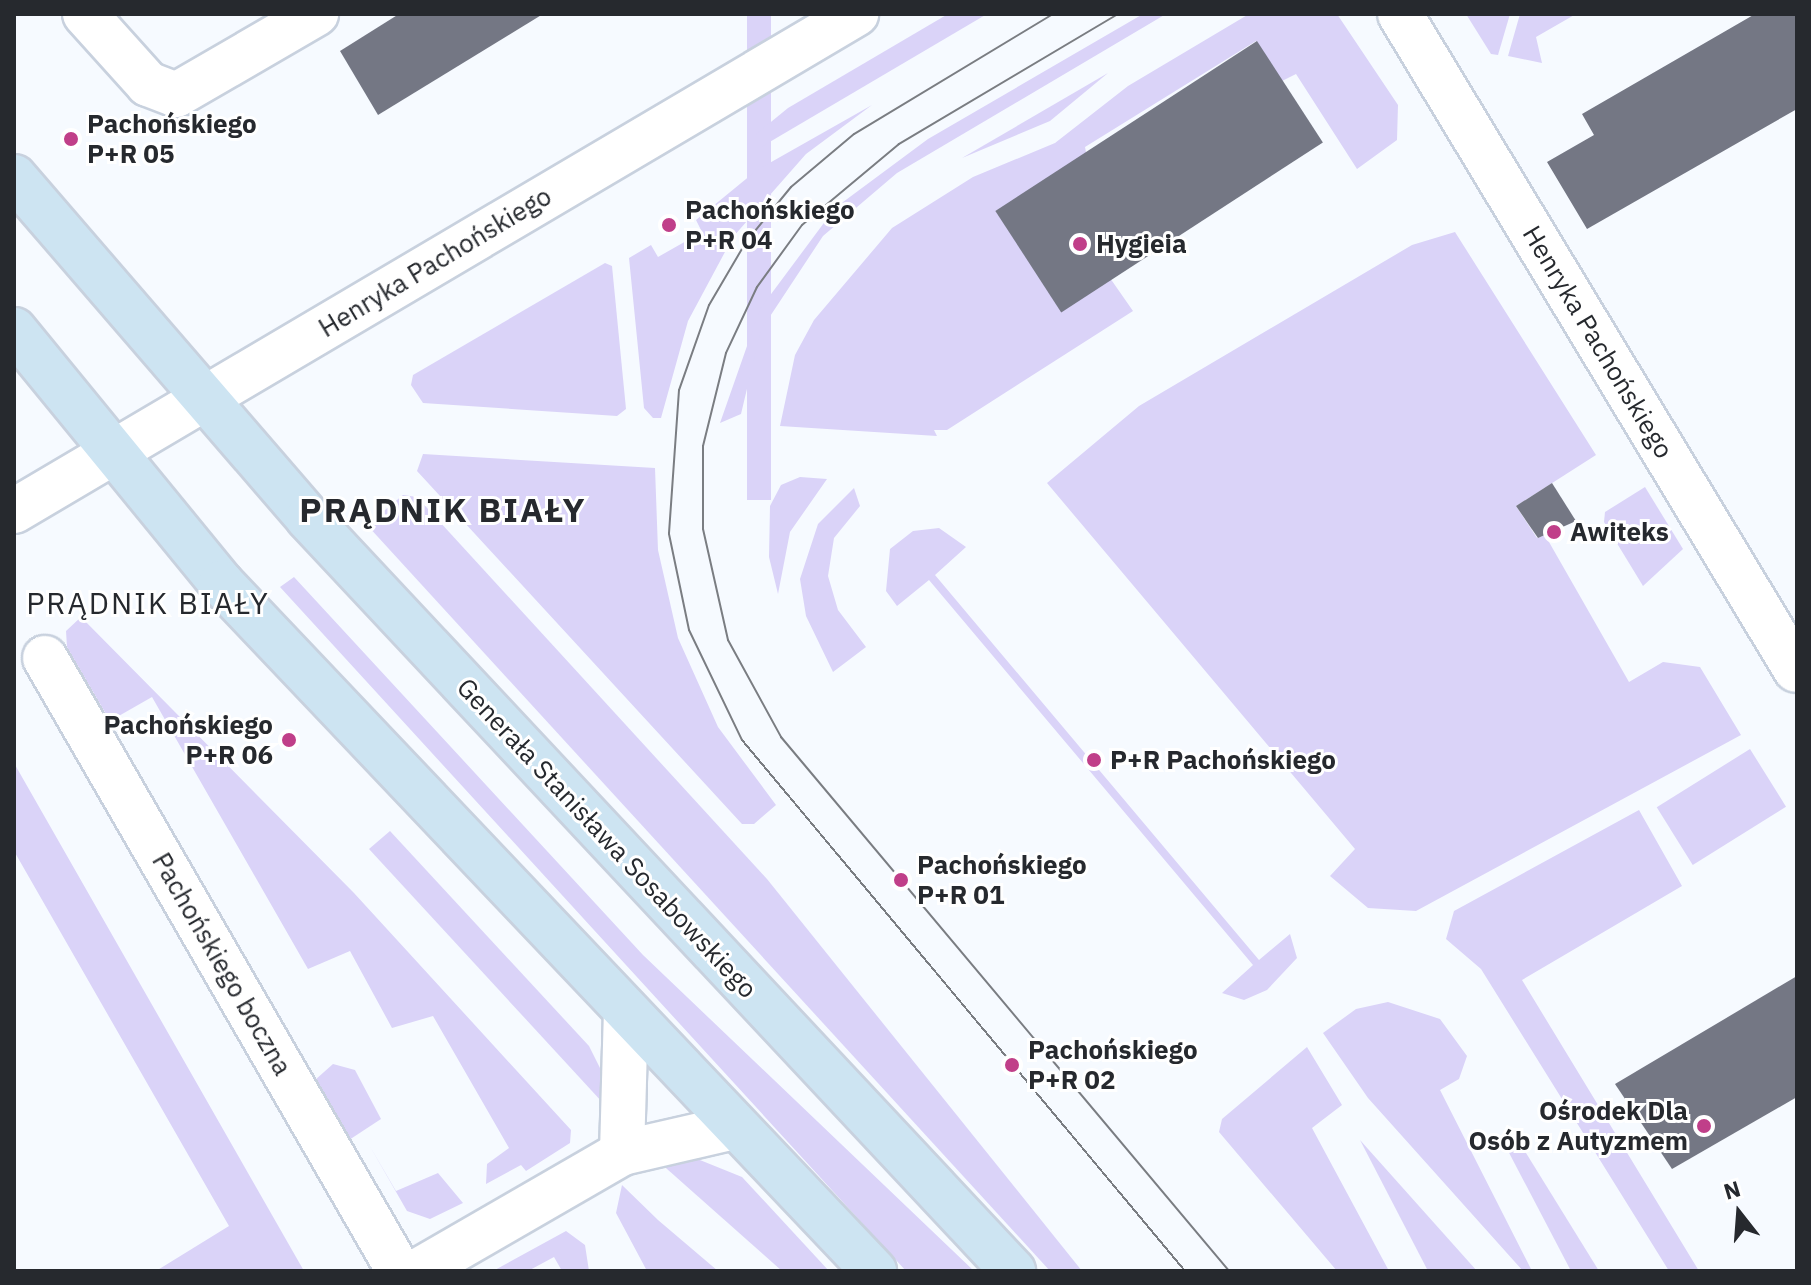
<!DOCTYPE html>
<html>
<head>
<meta charset="utf-8">
<style>
  body { margin:0 }
  #map { position:relative; width:1811px; height:1285px; overflow:hidden; background:#f6faff; font-family:"IBM Plex Sans",sans-serif }
  div>[style] { position:absolute }
  [style*='--x'] { left:calc(var(--x)*1px); top:calc(var(--y)*1px); width:calc(var(--w)*1px); rotate:calc(var(--a)*1deg) }
  .green>* { inset:0; background:#dad3f8; transform-origin:0 0 }
  .building>* { inset:0; background:#747784; transform-origin:0 0 }
  .roads { filter:drop-shadow(2px 0 #c8d1de) drop-shadow(-2px 0 #c8d1de) drop-shadow(0 2px #c8d1de) drop-shadow(0 -2px #c8d1de) }
  .minor>* { height:44px; margin:-22px; padding:0 22px; transform-origin:22px; border-radius:22px; background:#fff }
  .tertiary>* { height:44px; margin:-22px; padding:0 22px; transform-origin:22px; border-radius:22px; background:#fff }
  .secondary>* { height:44px; margin:-22px; padding:0 22px; transform-origin:22px; border-radius:22px; background:#cde4f2 }
  .tram>* { height:2px; margin:-1px; padding:0 1px; transform-origin:1px; border-radius:1px; background:#7a7d82 }
  .dots>* { width:22px; height:22px; translate:-50% -50%; box-sizing:border-box; border:4px solid #fff; border-radius:50% }
  span { translate:-50% -50%; white-space:nowrap; text-align:center; line-height:1.15; -webkit-text-stroke:6px #fff; paint-order:stroke }
  .poi-label { font-size:26px; color:#26292e; font-weight:700 }
  .left { translate:0 -50%; text-align:left }
  .right { translate:-100% -50%; text-align:right }
  .street-label { font-size:26px; color:#26292e }
  .quarter-label { font-size:30px; color:#26292e; letter-spacing:2px }
  .district-label { font-size:34px; color:#26292e; font-weight:700; letter-spacing:2px }
  .frame { position:absolute; inset:0; border:16px solid #26292e; pointer-events:none }
  .north { position:absolute; left:1699px; top:1173px; width:80px; height:80px; -webkit-text-stroke:6px #fff; paint-order:stroke; rotate:343deg; font-size:22px; font-weight:700; line-height:32px; text-align:center; color:#26292e }
  .north::after { content:''; display:block; margin:auto; width:28px; height:36px; background:#26292e; clip-path:polygon(50% 0,100% 100%,50% 72%,0 100%) }
</style>
</head>
<body>
<div id="map">
  <div class="green">
    <i style="left:747px;top:14px;width:24px;height:486px"></i>
    <i style="clip-path:polygon(948px 14px,987px 14px,761px 147px,755px 135px,788px 108px)"></i>
    <i style="clip-path:polygon(1143px 14px,1166px 14px,897px 173px,823px 236px,761px 330px,741px 414px,720px 423px,760px 309px,835px 208px,928px 139px)"></i>
    <i style="clip-path:polygon(1249px 14px,1337px 14px,1398px 105px,1397px 140px,1357px 169px,1296px 74px,1282px 81px,1256px 41px,1085px 147px,1110px 278px,1133px 311px,947px 430px,934px 430px,937px 436px,780px 426px,795px 355px,814px 320px,892px 228px,973px 177px,1055px 143px,1128px 86px)"></i>
    <i style="clip-path:polygon(1466px 14px,1510px 14px,1498px 55px,1491px 54px)"></i>
    <i style="clip-path:polygon(1520px 14px,1576px 14px,1536px 37px,1542px 63px,1508px 56px)"></i>
    <i style="clip-path:polygon(1108px 73px,1050px 121px,962px 158px)"></i>
    <i style="clip-path:polygon(872px 105px,806px 154px,733px 237px,688px 321px,661px 418px,653px 418px,644px 408px,629px 258px,651px 245px,658px 257px,702px 232px,696px 220px,757px 170px)"></i>
    <i style="clip-path:polygon(1455px 232px,1596px 455px,1516px 506px,1537px 538px,1545px 535px,1629px 682px,1663px 662px,1700px 667px,1741px 735px,1416px 911px,1368px 908px,1330px 876px,1355px 849px,1047px 483px,1139px 406px,1412px 245px)"></i>
    <i style="clip-path:polygon(605px 263px,612px 266px,626px 409px,617px 416px,423px 403px,411px 385px,413px 375px)"></i>
    <i style="clip-path:polygon(423px 454px,655px 468px,658px 550px,678px 638px,718px 727px,776px 805px,754px 824px,742px 824px,417px 471px)"></i>
    <i style="clip-path:polygon(800px 477px,827px 479px,790px 532px,778px 594px,769px 557px,770px 506px,781px 485px)"></i>
    <i style="clip-path:polygon(1645px 487px,1683px 549px,1643px 586px,1604px 522px,1605px 512px)"></i>
    <i style="clip-path:polygon(854px 488px,860px 506px,834px 538px,828px 576px,838px 610px,866px 647px,833px 672px,806px 616px,800px 579px,818px 524px)"></i>
    <i style="clip-path:polygon(403px 495px,417px 497px,767px 879px,1082px 1271px,1050px 1271px,367px 525px)"></i>
    <i style="clip-path:polygon(939px 528px,966px 547px,935px 575px,1259px 960px,1290px 934px,1297px 958px,1267px 990px,1244px 1000px,1222px 993px,1253px 965px,929px 580px,897px 606px,886px 591px,890px 549px,913px 531px)"></i>
    <i style="clip-path:polygon(294px 577px,643px 955px,974px 1271px,906px 1271px,280px 587px)"></i>
    <i style="clip-path:polygon(81px 617px,354px 893px,571px 1130px,570px 1143px,526px 1171px,521px 1165px,486px 1184px,487px 1164px,509px 1148px,433px 1016px,392px 1028px,350px 951px,308px 969px,152px 697px,110px 721px,67px 647px,66px 631px)"></i>
    <i style="left:1750px;top:749px;width:68px;height:110px;rotate:58deg"></i>
    <i style="clip-path:polygon(14px 763px,304px 1271px,156px 1271px,229px 1226px,14px 851px)"></i>
    <i style="clip-path:polygon(1639px 810px,1682px 886px,1522px 980px,1699px 1271px,1669px 1271px,1481px 969px,1446px 939px,1454px 911px)"></i>
    <i style="clip-path:polygon(390px 831px,589px 1046px,604px 1076px,603px 1103px,369px 849px)"></i>
    <i style="clip-path:polygon(1388px 1002px,1440px 1019px,1467px 1056px,1459px 1079px,1440px 1090px,1532px 1271px,1523px 1271px,1368px 1098px,1323px 1033px,1356px 1009px)"></i>
    <i style="clip-path:polygon(1307px 1047px,1342px 1105px,1312px 1128px,1389px 1271px,1337px 1271px,1219px 1132px,1222px 1119px)"></i>
    <i style="clip-path:polygon(333px 1064px,355px 1070px,381px 1119px,349px 1140px,315px 1080px)"></i>
    <i style="clip-path:polygon(1360px 1140px,1477px 1271px,1428px 1271px)"></i>
    <i style="clip-path:polygon(1518px 1140px,1599px 1271px,1571px 1271px,1506px 1147px)"></i>
    <i style="clip-path:polygon(368px 1143px,396px 1191px,438px 1173px,463px 1203px,430px 1219px,407px 1211px)"></i>
    <i style="clip-path:polygon(690px 1156px,742px 1177px,829px 1271px,782px 1271px,658px 1161px)"></i>
    <i style="clip-path:polygon(622px 1185px,658px 1220px,718px 1271px,647px 1271px,616px 1213px)"></i>
    <i style="clip-path:polygon(566px 1231px,585px 1245px,589px 1271px,562px 1271px,554px 1257px,528px 1271px,493px 1271px)"></i>
  </div>
  <div class="building">
    <i style="clip-path:polygon(399px 14px,543px 14px,378px 115px,340px 51px)"></i>
    <i style="clip-path:polygon(1755px 14px,1797px 14px,1797px 109px,1587px 229px,1547px 162px,1594px 135px,1582px 114px)"></i>
    <i style="left:1257px;top:41px;width:121px;height:312px;rotate:57deg"></i>
    <i style="clip-path:polygon(1552px 483px,1576px 521px,1538px 538px,1516px 506px)"></i>
    <i style="clip-path:polygon(1797px 976px,1797px 1097px,1672px 1169px,1615px 1084px)"></i>
  </div>
  <div class="roads">
    <div class="minor">
      <i style="--x:85;--y:14;--w:94;--a:48"></i>
      <i style="--x:148;--y:84;--w:30;--a:21"></i>
      <i style="--x:176;--y:95;--w:162;--a:-30.1"></i>
      <i style="--x:1400;--y:14;--w:766;--a:58.88"></i>
      <i style="--x:45;--y:658;--w:708;--a:59.99"></i>
      <i style="--x:622;--y:1153;--w:141;--a:-88.4"></i>
      <i style="--x:418;--y:1271;--w:236;--a:-30"></i>
      <i style="--x:622;--y:1153;--w:116;--a:-13"></i>
    </div>
    <div class="tertiary">
      <i style="--x:14;--y:511;--w:978;--a:-30.55"></i>
    </div>
    <div class="secondary">
      <i style="--x:14;--y:177;--w:450;--a:49.2"></i>
      <i style="--x:308;--y:518;--w:1032;--a:46.89"></i>
      <i style="--x:14;--y:330;--w:327;--a:50.7"></i>
      <i style="--x:221;--y:583;--w:949;--a:46.5"></i>
    </div>
  </div>
  <div class="tram">
    <i style="--x:1053;--y:14;--w:232;--a:148.9"></i>
    <i style="--x:854;--y:134;--w:82;--a:139.9"></i>
    <i style="--x:791;--y:187;--w:71;--a:129.3"></i>
    <i style="--x:746;--y:242;--w:73;--a:120.4"></i>
    <i style="--x:709;--y:305;--w:90;--a:109.4"></i>
    <i style="--x:679;--y:390;--w:144;--a:94"></i>
    <i style="--x:669;--y:534;--w:98;--a:78.2"></i>
    <i style="--x:689;--y:630;--w:122;--a:64.3"></i>
    <i style="--x:742;--y:740;--w:692;--a:50.16"></i>
    <i style="--x:1118;--y:14;--w:255;--a:149.3"></i>
    <i style="--x:899;--y:144;--w:126;--a:140.1"></i>
    <i style="--x:802;--y:225;--w:77;--a:126"></i>
    <i style="--x:757;--y:287;--w:73;--a:115.2"></i>
    <i style="--x:726;--y:353;--w:96;--a:103.9"></i>
    <i style="--x:703;--y:446;--w:83;--a:90"></i>
    <i style="--x:703;--y:529;--w:114;--a:77.3"></i>
    <i style="--x:728;--y:640;--w:111;--a:61.3"></i>
    <i style="--x:781;--y:737;--w:697;--a:50"></i>
  </div>
  <div class="dots">
    <i style="left:71px;top:139px;background:#c03f89"></i>
    <i style="left:669px;top:225px;background:#c03f89"></i>
    <i style="left:1080px;top:244px;background:#c03f89"></i>
    <i style="left:1554px;top:532px;background:#c03f89"></i>
    <i style="left:289px;top:740px;background:#c03f89"></i>
    <i style="left:1094px;top:760px;background:#c03f89"></i>
    <i style="left:901px;top:880px;background:#c03f89"></i>
    <i style="left:1012px;top:1065px;background:#c03f89"></i>
    <i style="left:1704px;top:1126px;background:#c03f89"></i>
  </div>
  <div class="poi-label">
    <span class="left" style="left:87px;top:139px">Pachońskiego<br>P+R 05</span>
    <span class="left" style="left:685px;top:225px">Pachońskiego<br>P+R 04</span>
    <span class="left" style="left:1096px;top:244px">Hygieia</span>
    <span class="left" style="left:1570px;top:532px">Awiteks</span>
    <span class="right" style="left:273px;top:740px">Pachońskiego<br>P+R 06</span>
    <span class="left" style="left:1110px;top:760px">P+R Pachońskiego</span>
    <span class="left" style="left:917px;top:880px">Pachońskiego<br>P+R 01</span>
    <span class="left" style="left:1028px;top:1065px">Pachońskiego<br>P+R 02</span>
    <span class="right" style="left:1688px;top:1126px">Ośrodek Dla<br>Osób z Autyzmem</span>
  </div>
  <div class="street-label">
    <span style="left:435px;top:262px;rotate:-31deg">Henryka Pachońskiego</span>
    <span style="left:1598px;top:342px;rotate:59deg">Henryka Pachońskiego</span>
    <span style="left:607px;top:838px;rotate:47deg">Generała Stanisława Sosabowskiego</span>
    <span style="left:222px;top:964px;rotate:60deg">Pachońskiego boczna</span>
  </div>
  <div class="quarter-label">
    <span style="left:148px;top:603px">PRĄDNIK BIAŁY</span>
  </div>
  <div class="district-label">
    <span style="left:443px;top:510px">PRĄDNIK BIAŁY</span>
  </div>
  <div class="frame"></div>
  <div class="north">N</div>
</div>
</body>
</html>
